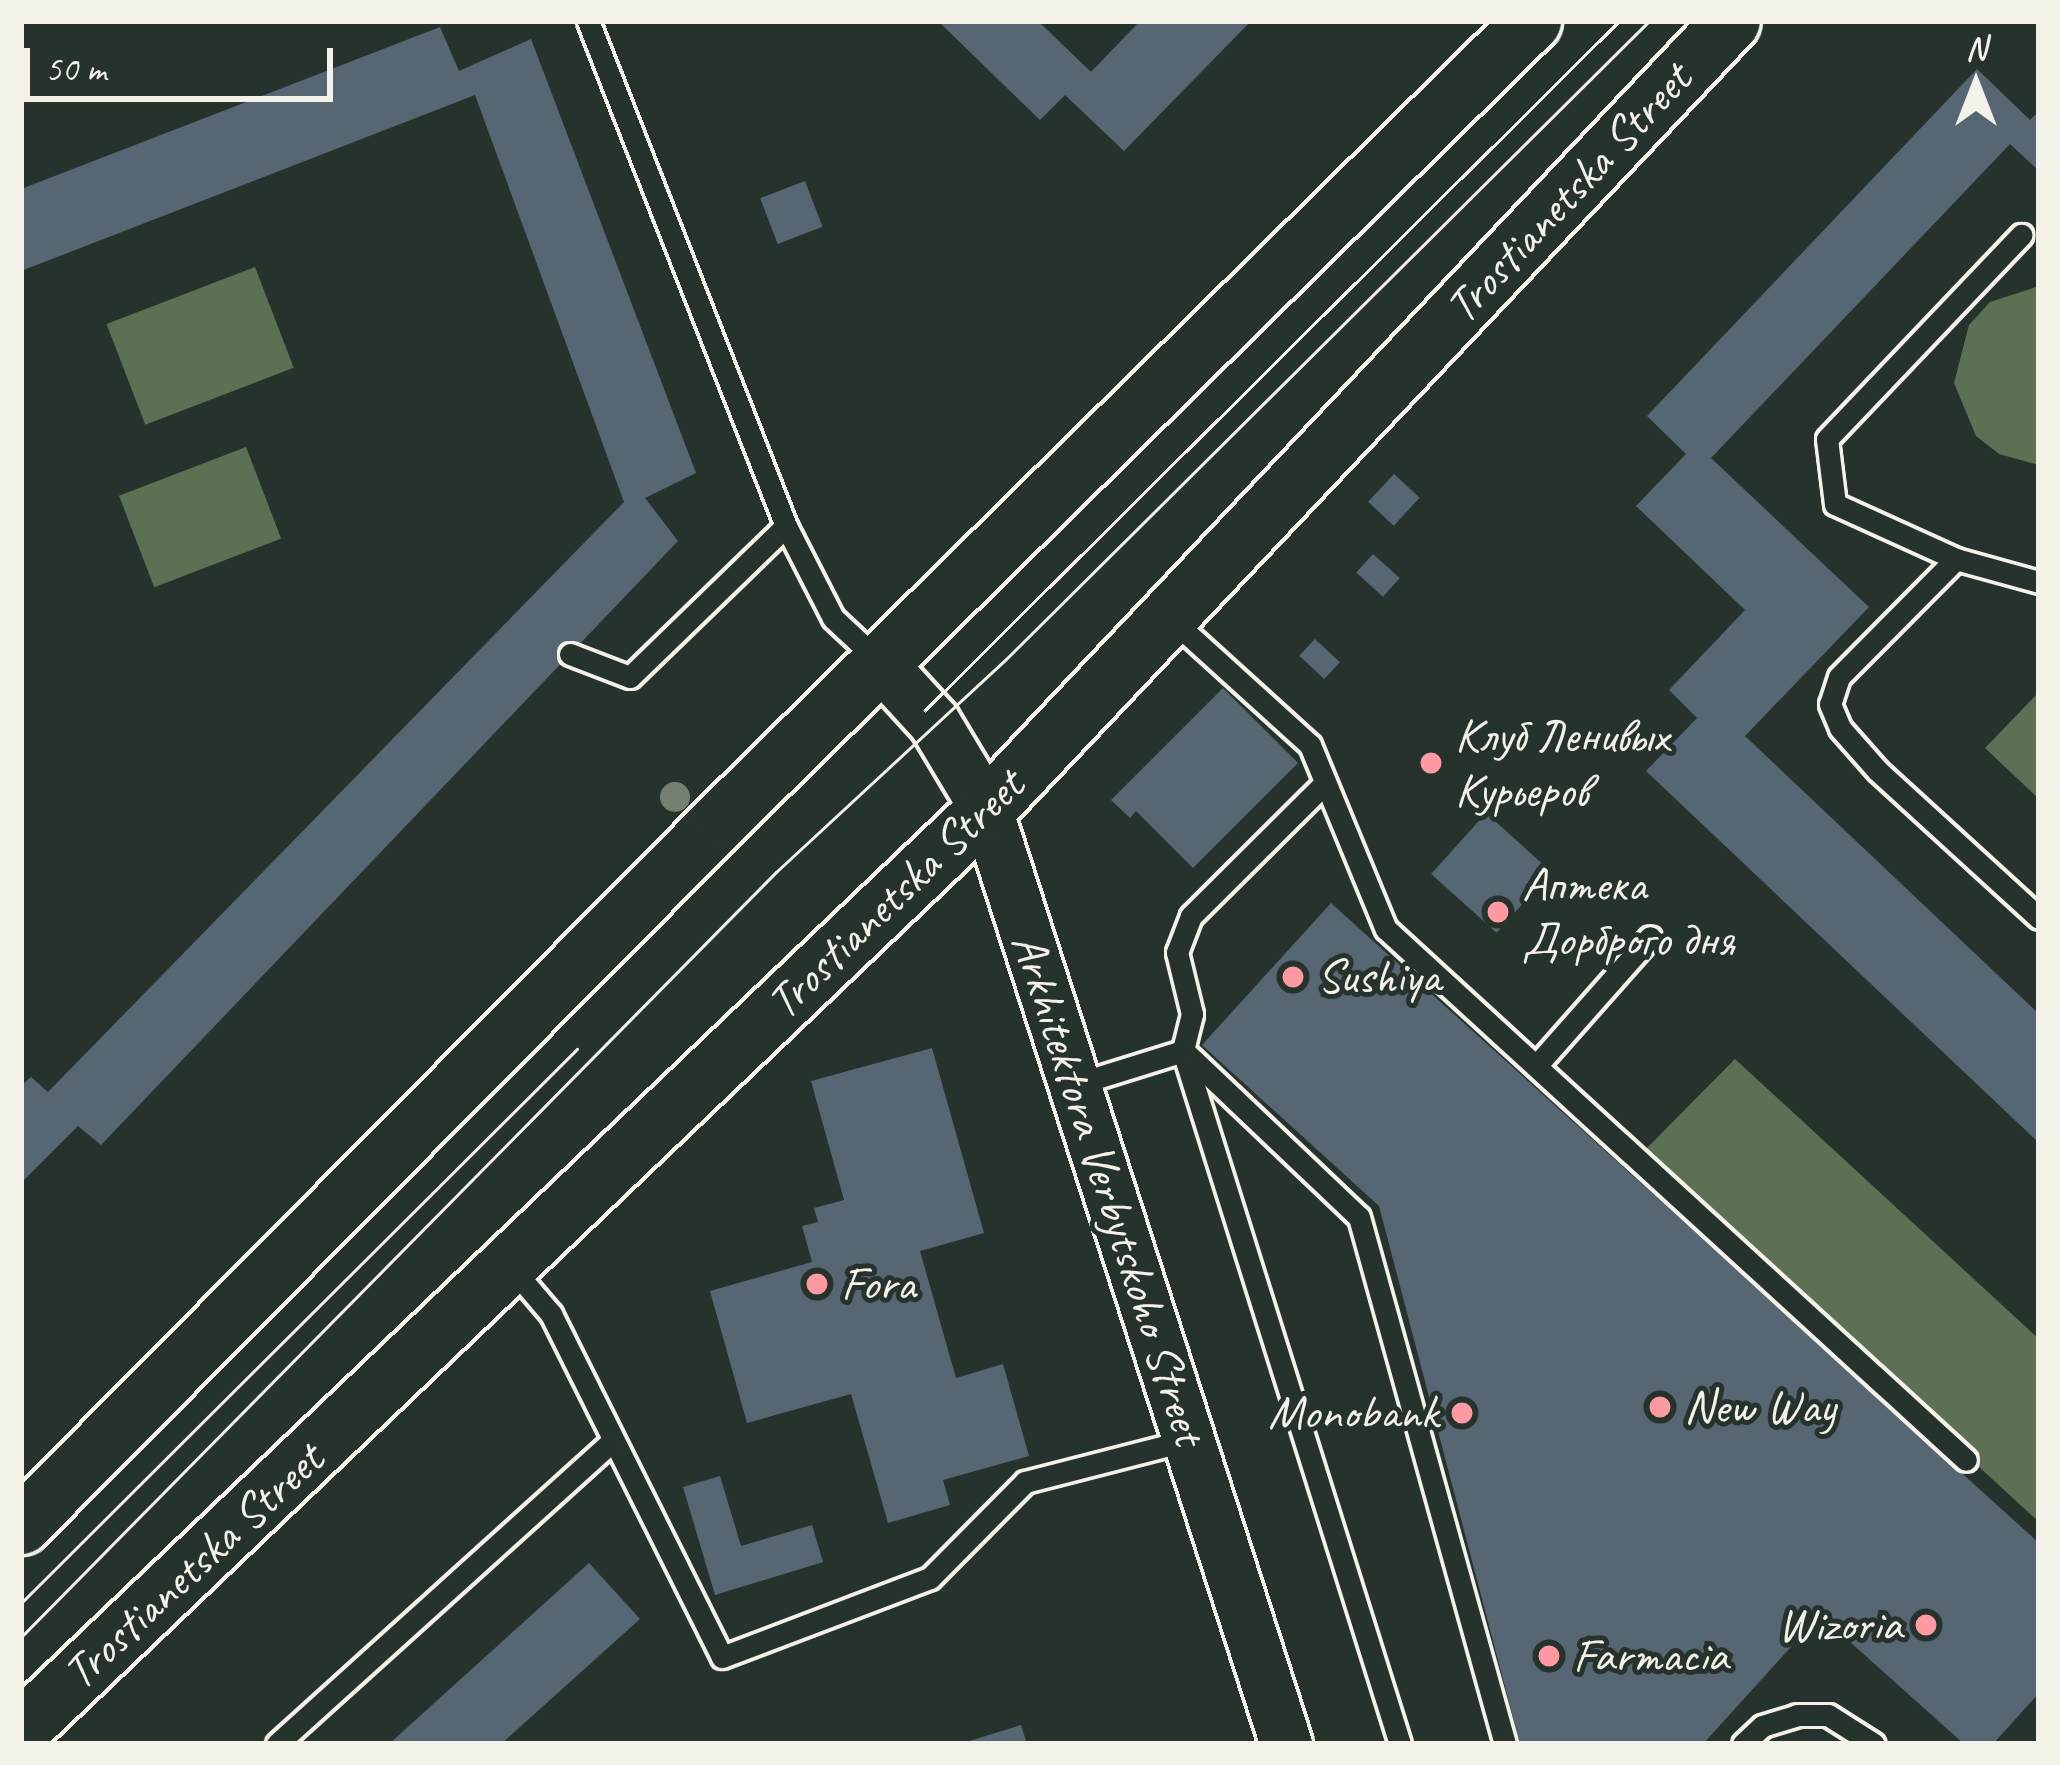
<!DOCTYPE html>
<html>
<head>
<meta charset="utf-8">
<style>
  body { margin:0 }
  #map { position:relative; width:2060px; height:1765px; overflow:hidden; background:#26332d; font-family:Caveat,sans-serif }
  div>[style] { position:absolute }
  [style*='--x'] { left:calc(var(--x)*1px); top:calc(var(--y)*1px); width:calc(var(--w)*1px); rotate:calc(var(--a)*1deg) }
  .green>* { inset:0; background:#5c7154; transform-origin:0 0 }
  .building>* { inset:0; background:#576673; transform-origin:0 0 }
  .roads { filter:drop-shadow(3px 0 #f4f1e8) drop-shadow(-3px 0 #f4f1e8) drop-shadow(0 3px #f4f1e8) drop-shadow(0 -3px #f4f1e8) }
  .service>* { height:21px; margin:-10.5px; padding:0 10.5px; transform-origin:10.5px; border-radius:10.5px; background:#26332d }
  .tertiary>* { height:51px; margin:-25.5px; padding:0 25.5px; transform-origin:25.5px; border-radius:25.5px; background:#26332d }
  .secondary>* { height:57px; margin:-28.5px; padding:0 28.5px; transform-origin:28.5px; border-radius:28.5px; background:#26332d }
  .tram>* { height:3px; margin:-1.5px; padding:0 1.5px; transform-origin:1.5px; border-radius:1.5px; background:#f4f1e8 }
  .trees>* { width:30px; height:30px; margin:-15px; border-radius:50%; background:#767f73 }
  .dots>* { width:33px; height:33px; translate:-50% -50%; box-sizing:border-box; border:6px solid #26332d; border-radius:50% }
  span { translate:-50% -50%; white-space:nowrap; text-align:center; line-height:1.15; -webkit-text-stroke:10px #26332d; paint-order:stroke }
  .street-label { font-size:48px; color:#f4f1e8 }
  .poi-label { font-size:48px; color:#f4f1e8 }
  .left { translate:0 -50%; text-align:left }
  .right { translate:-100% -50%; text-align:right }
  .frame { position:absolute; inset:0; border:24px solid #f4f1e8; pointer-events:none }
  .north { position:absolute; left:1916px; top:24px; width:120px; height:120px; -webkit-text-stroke:9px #26332d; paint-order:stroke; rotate:0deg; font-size:33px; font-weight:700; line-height:48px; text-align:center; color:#f4f1e8 }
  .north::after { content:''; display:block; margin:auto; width:42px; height:54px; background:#f4f1e8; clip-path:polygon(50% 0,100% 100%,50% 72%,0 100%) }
  .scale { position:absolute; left:24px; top:48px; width:309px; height:54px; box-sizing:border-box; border:6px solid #f4f1e8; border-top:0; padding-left:15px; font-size:36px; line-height:42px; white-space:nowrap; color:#f4f1e8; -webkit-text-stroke:9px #26332d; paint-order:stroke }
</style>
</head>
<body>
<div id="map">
  <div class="green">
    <i style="left:255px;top:267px;width:108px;height:159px;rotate:69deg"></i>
    <i style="clip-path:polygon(2039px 286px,2039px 465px,1999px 454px,1976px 436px,1954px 383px,1969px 325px,1990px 302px)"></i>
    <i style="left:246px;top:447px;width:98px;height:136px;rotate:69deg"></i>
    <i style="clip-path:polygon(2039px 692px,2039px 799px,1985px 748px)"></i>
    <i style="clip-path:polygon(1735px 1059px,2039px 1339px,2039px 1522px,1640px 1155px)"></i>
  </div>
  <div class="building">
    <i style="clip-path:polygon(938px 21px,1038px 21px,1091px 72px,1140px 21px,1251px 21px,1124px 151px,1065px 95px,1040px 120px)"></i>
    <i style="clip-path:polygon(440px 27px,459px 71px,531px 39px,696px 473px,645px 498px,678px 541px,101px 1145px,78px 1126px,21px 1183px,21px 1086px,31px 1077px,48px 1092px,624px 502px,475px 95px,21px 271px,21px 189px)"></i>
    <i style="clip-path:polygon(1977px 69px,2030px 120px,2039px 111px,2039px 171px,2010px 144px,1711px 458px,1869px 607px,1745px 736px,2039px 1014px,2039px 1143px,1646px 771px,1697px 718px,1669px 690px,1745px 610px,1636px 506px,1686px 454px,1647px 416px)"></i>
    <i style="left:805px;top:181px;width:49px;height:48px;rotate:69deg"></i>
    <i style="left:1394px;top:474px;width:35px;height:38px;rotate:43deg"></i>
    <i style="left:1373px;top:554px;width:36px;height:25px;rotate:42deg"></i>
    <i style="left:1315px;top:639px;width:34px;height:23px;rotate:43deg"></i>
    <i style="clip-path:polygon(1223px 688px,1298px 763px,1193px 868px,1136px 811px,1130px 818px,1111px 800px)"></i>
    <i style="left:1486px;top:813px;width:88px;height:82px;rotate:42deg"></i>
    <i style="clip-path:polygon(1331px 903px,2039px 1543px,2039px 1693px,1993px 1744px,1964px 1744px,1820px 1615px,1703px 1744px,1520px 1744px,1379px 1206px,1202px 1045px)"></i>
    <i style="clip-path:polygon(932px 1048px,984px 1233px,920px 1251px,956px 1378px,1003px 1364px,1029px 1456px,943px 1480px,950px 1505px,888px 1523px,851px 1394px,747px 1423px,710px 1291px,812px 1262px,802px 1226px,818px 1222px,814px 1208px,844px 1200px,811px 1081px)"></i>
    <i style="clip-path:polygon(720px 1476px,741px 1546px,812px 1525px,823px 1562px,715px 1595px,683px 1487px)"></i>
    <i style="clip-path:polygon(589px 1563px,640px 1619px,501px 1744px,389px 1744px)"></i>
    <i style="clip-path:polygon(1021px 1725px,1027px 1744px,963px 1744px,963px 1743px)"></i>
  </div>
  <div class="roads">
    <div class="service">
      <i style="--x:588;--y:21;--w:542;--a:68.59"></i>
      <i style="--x:786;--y:526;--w:103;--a:62.9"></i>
      <i style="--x:833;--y:618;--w:62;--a:43"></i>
      <i style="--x:1956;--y:559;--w:133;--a:-155.6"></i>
      <i style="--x:1835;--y:504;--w:65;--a:-97"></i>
      <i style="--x:1827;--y:439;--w:282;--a:-46.4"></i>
      <i style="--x:2039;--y:582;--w:86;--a:-164.5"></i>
      <i style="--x:1956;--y:559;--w:166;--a:134.8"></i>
      <i style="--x:1839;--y:677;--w:28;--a:108"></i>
      <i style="--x:1830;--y:704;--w:26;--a:67"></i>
      <i style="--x:1840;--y:728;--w:57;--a:48.5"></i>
      <i style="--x:1878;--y:771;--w:218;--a:42.4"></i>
      <i style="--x:1169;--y:617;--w:190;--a:42.2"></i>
      <i style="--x:1310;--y:745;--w:199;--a:67.6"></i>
      <i style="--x:1386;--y:929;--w:786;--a:42.47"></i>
      <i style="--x:570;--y:654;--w:64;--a:21"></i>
      <i style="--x:630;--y:677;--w:217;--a:-44.1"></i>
      <i style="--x:1325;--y:783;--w:189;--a:135.2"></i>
      <i style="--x:1191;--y:916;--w:39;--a:111"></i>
      <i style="--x:1177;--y:952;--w:64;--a:76.4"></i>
      <i style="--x:1192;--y:1014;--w:38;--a:104"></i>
      <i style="--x:1183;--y:1051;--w:726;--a:72.61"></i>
      <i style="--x:1186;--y:1053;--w:238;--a:43.5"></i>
      <i style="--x:1359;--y:1217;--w:547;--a:74.52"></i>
      <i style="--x:1536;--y:1066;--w:172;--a:-48.5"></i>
      <i style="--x:1077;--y:1084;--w:111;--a:-17.3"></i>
      <i style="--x:511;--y:1267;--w:62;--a:49.6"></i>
      <i style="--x:551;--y:1314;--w:383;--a:63.5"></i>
      <i style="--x:722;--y:1657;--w:222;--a:-20.8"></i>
      <i style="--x:930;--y:1578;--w:135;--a:-45.3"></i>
      <i style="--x:1025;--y:1482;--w:168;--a:-14.4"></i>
      <i style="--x:277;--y:1744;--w:449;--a:-42.1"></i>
      <i style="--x:1743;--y:1744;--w:26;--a:-43"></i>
      <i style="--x:1762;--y:1726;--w:37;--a:-17"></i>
      <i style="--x:1797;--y:1715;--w:31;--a:0"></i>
      <i style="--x:1828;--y:1715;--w:54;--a:32.2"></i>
    </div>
    <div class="tertiary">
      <i style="--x:879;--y:662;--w:81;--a:47.5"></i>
      <i style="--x:934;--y:722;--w:101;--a:59.1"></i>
      <i style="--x:986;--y:809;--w:982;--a:72.21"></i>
    </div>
    <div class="secondary">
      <i style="--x:21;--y:1525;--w:997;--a:-45.24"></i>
      <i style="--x:723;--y:817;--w:1135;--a:-44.54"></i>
      <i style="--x:21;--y:1729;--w:1333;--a:-43.63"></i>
      <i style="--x:986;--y:809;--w:1084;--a:-46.61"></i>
    </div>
  </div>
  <div class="tram">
    <i style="--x:925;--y:710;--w:978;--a:-44.79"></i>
    <i style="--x:21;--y:1603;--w:785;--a:-44.9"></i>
    <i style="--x:21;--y:1637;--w:1075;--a:-45.38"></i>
    <i style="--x:776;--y:872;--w:313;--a:-42.8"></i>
    <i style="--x:1006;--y:659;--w:906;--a:-44.78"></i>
  </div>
  <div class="trees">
    <i style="left:675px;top:797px"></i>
  </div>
  <div class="dots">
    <i style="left:1431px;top:763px;background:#ff9aa2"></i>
    <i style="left:1498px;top:912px;background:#ff9aa2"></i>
    <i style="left:1293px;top:977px;background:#ff9aa2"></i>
    <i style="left:817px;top:1284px;background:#ff9aa2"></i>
    <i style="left:1660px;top:1407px;background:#ff9aa2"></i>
    <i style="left:1462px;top:1413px;background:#ff9aa2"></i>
    <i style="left:1926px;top:1625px;background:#ff9aa2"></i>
    <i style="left:1549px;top:1656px;background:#ff9aa2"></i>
  </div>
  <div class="street-label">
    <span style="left:1568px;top:193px;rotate:-47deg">Trostianetska Street</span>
    <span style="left:895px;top:894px;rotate:-44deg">Trostianetska Street</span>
    <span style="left:1109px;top:1189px;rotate:72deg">Arkhitektora Verbytskoho Street</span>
    <span style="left:193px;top:1566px;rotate:-43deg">Trostianetska Street</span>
  </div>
  <div class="poi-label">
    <span class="left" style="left:1455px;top:763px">Клуб Ленивых<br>Курьеров</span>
    <span class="left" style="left:1522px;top:912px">Аптека<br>Дорброго дня</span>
    <span class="left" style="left:1317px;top:977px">Sushiya</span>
    <span class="left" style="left:841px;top:1284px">Fora</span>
    <span class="left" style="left:1684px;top:1407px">New Way</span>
    <span class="right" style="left:1438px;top:1413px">Monobank</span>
    <span class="right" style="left:1902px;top:1625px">Wizoria</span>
    <span class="left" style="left:1573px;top:1656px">Farmacia</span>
  </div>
  <div class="frame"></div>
  <div class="north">N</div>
  <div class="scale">50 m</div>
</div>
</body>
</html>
